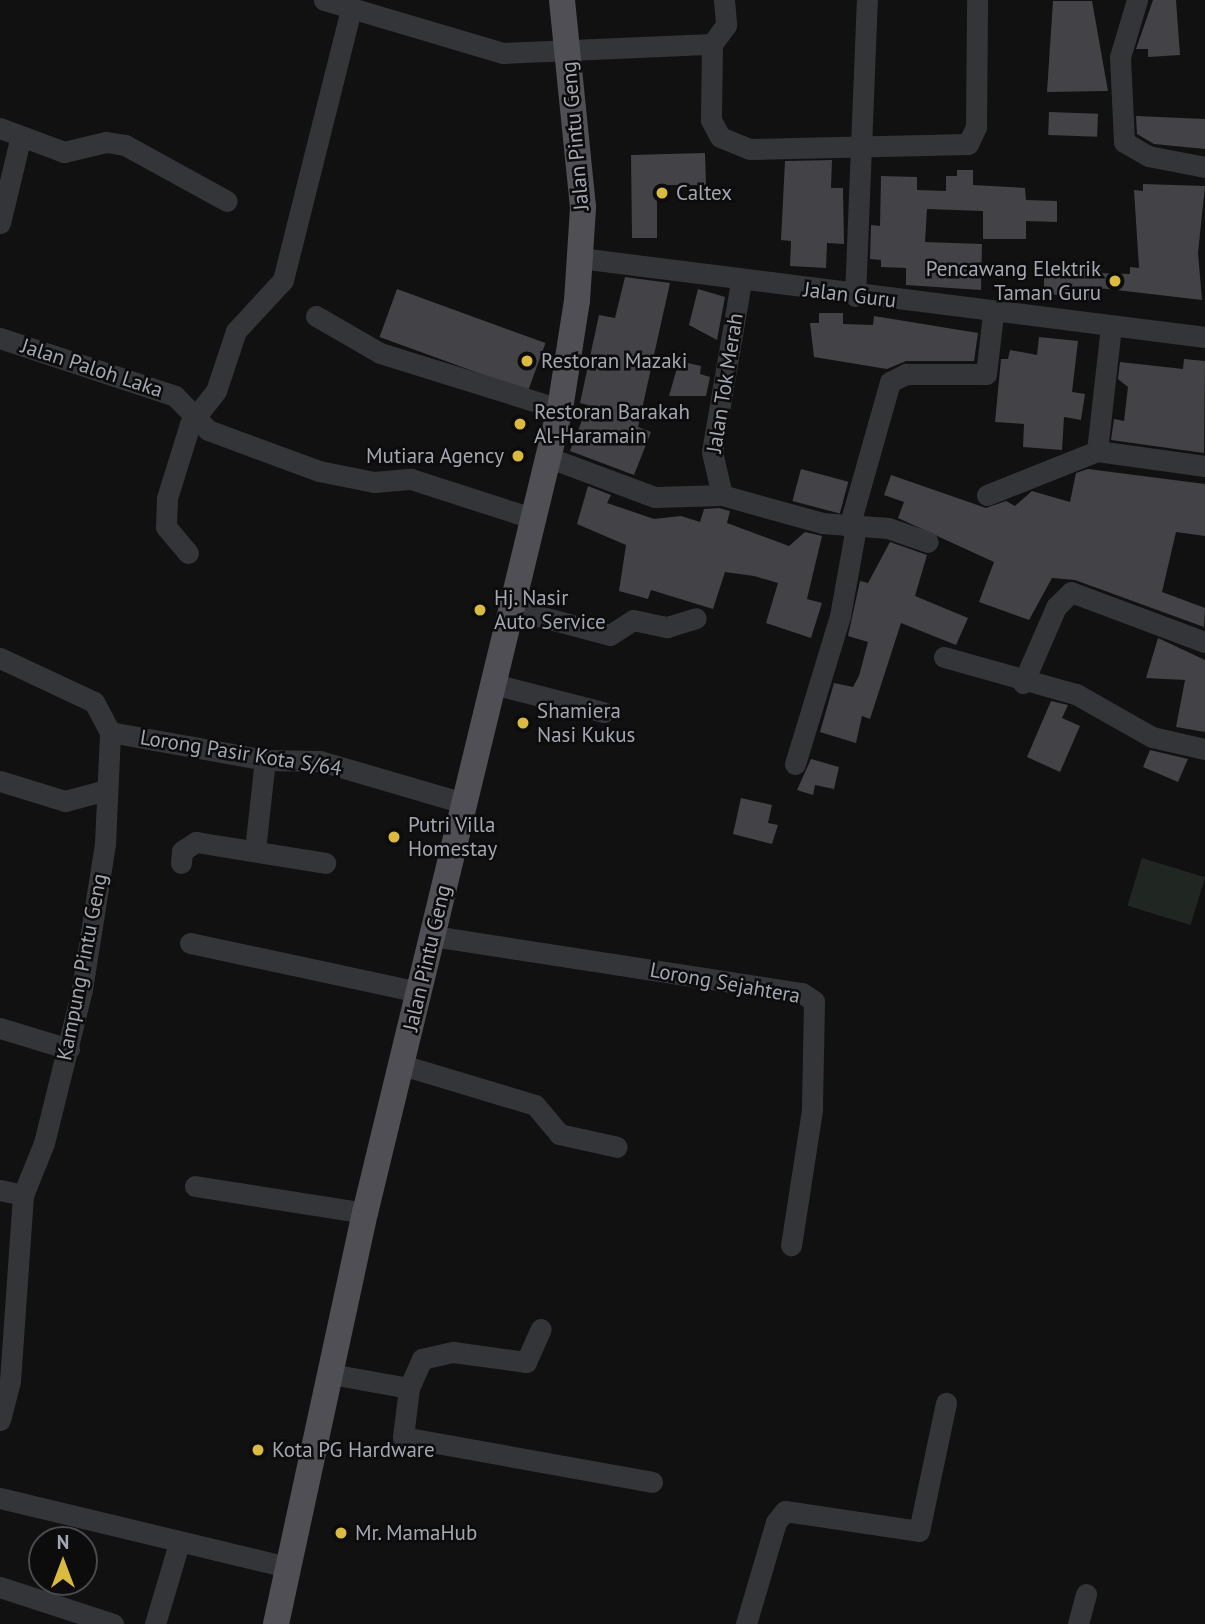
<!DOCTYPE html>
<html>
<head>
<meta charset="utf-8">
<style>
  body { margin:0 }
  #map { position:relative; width:1205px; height:1624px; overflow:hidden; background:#111112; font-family:"PT Sans",sans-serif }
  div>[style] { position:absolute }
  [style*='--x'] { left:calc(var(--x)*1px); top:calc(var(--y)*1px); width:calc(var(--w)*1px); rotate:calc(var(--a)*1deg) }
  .green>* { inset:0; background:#202621; transform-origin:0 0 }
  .building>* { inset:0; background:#434347; transform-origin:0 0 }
  .minor>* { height:21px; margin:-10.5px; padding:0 10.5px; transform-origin:10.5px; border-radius:10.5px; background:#343539 }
  .major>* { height:26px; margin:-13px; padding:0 13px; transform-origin:13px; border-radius:13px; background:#4f4f55 }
  .dots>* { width:19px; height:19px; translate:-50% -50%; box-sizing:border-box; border:4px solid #0c0c0d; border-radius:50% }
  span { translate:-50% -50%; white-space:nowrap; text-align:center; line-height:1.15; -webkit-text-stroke:5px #0c0c0d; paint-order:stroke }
  .street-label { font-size:21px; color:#a4a6b1 }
  .poi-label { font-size:21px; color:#a4a6b1 }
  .left { translate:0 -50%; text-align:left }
  .right { translate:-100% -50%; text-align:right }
  .north { position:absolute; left:28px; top:1526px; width:70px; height:70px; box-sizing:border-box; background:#0c0c0d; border:2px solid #494a4f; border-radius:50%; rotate:0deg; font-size:19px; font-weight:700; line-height:28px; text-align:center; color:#a4a6b1 }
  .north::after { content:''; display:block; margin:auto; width:24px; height:32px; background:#daba41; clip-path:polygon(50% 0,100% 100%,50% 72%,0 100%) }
</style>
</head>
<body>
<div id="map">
  <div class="green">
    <i style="left:1142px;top:858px;width:66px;height:50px;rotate:17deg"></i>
  </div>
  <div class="building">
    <i style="clip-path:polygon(1153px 0,1176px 0,1180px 55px,1148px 57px,1148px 49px,1136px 49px)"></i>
    <i style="clip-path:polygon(1053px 1px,1092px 1px,1108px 91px,1047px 92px)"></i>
    <i style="left:1049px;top:112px;width:49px;height:23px;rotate:2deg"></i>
    <i style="clip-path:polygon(1136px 116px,1205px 119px,1205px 149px,1154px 144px,1137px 134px)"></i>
    <i style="clip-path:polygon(705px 153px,706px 185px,657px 185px,657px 238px,632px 238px,631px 155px)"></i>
    <i style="clip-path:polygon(832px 160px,831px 188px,843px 188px,844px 244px,827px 243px,826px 268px,790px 266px,791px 241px,781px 240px,785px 161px)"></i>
    <i style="clip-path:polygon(957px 170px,973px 170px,973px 185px,1025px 188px,1026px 200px,1057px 201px,1057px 222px,1026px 221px,1026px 239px,983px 239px,983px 211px,927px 209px,925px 242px,982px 244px,981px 290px,906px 285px,906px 268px,881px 267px,881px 260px,870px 259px,871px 225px,880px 226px,881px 176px,917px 177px,917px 190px,946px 191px,946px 176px,957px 176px)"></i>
    <i style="clip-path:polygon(1143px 184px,1205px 186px,1198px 253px,1202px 300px,1099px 288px,1098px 301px,1044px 293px,1044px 274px,1056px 274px,1057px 265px,1101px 268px,1100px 273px,1130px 274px,1130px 267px,1139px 268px,1134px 190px,1143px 191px)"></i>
    <i style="clip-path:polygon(625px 277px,670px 283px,638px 427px,651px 432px,634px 475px,570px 451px,588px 405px,580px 403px,599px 315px,615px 318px)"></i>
    <i style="left:397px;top:289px;width:158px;height:51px;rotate:20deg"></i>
    <i style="clip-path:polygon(698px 289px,725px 297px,717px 340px,689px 325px)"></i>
    <i style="clip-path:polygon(819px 313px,843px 313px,843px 324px,873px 325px,874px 316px,978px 333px,974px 361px,906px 361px,887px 369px,814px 357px,810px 323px,819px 323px)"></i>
    <i style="clip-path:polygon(1039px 337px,1078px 341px,1072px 392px,1085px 394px,1081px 420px,1064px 417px,1062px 450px,1023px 447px,1024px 424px,995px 422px,1001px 359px,1008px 359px,1010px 350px,1037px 355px)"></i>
    <i style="clip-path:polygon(1184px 359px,1205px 361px,1204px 453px,1111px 440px,1114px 419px,1124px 421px,1128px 387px,1118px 379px,1120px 362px,1183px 369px)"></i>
    <i style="clip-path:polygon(679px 361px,701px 366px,700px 374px,710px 377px,706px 396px,669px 396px)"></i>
    <i style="left:801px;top:469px;width:49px;height:33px;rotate:15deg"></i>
    <i style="clip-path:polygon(1088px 469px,1205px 484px,1205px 536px,1176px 532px,1162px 592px,1205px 608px,1204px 627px,1075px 580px,1052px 578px,1029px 620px,979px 602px,994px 562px,898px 518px,904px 502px,884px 495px,891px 475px,986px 508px,1006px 501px,1015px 506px,1032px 491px,1070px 502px,1076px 473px)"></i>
    <i style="clip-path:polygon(588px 486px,611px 495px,607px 503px,654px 519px,681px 516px,700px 522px,704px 509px,719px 508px,730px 511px,727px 523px,789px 546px,805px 532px,822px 536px,807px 599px,822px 603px,811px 638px,766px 623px,778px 583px,754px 576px,725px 572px,713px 609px,651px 590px,648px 599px,619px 591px,626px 545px,577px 524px)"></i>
    <i style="clip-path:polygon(890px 542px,927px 555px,915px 596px,968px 618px,956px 645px,901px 623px,870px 719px,862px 716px,856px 743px,820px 732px,834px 683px,853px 687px,859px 676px,868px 642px,848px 636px,860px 581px,868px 583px)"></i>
    <i style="clip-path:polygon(1158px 638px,1205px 660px,1205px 732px,1176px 727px,1185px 680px,1146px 678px)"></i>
    <i style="clip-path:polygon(1051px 701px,1068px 705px,1062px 718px,1080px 726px,1060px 772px,1027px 757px)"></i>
    <i style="clip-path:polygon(1150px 750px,1188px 759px,1178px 782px,1143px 767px)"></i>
    <i style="clip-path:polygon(811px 759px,839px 767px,834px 789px,815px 785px,813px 795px,797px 790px)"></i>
    <i style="clip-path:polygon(741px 798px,772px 805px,768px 823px,778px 825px,772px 844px,733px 834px)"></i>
  </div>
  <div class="minor">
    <i style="--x:324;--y:0;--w:187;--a:16.5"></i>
    <i style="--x:503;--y:53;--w:209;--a:-2.5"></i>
    <i style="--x:724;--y:0;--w:25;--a:85"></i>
    <i style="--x:726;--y:25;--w:24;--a:126"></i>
    <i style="--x:712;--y:44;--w:76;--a:90.8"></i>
    <i style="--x:711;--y:120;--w:19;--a:62"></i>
    <i style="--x:720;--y:137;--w:31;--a:22"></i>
    <i style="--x:749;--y:149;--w:219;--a:-1.3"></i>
    <i style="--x:968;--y:144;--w:19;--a:-65"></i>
    <i style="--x:976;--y:127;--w:127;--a:-89.5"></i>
    <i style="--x:1137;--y:0;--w:59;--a:106.6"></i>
    <i style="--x:1120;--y:57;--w:85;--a:87.3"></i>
    <i style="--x:1124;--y:142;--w:28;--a:30"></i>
    <i style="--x:1148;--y:156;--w:58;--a:10.9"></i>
    <i style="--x:0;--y:128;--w:68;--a:20.6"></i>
    <i style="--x:64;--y:152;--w:43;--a:-13.4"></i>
    <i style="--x:106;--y:142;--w:19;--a:9"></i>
    <i style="--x:125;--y:145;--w:116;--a:28.8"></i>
    <i style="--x:0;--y:223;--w:85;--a:-76.5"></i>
    <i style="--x:580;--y:258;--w:630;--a:7.2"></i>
    <i style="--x:741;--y:282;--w:172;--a:99.7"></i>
    <i style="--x:712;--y:452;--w:44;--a:76.9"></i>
    <i style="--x:722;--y:495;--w:104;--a:15.6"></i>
    <i style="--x:822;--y:523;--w:66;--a:4.3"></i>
    <i style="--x:888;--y:528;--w:42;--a:19.3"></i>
    <i style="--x:855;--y:296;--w:296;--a:-87.7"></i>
    <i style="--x:316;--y:316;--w:74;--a:30"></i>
    <i style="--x:380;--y:353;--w:189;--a:17.3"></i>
    <i style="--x:0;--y:338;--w:184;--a:18.3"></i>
    <i style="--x:175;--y:396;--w:47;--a:45.9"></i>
    <i style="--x:208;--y:430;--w:118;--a:20.3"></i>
    <i style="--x:319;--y:471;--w:56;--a:11.3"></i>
    <i style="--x:374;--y:482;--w:37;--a:-5"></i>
    <i style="--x:411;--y:479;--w:127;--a:17.9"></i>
    <i style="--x:1097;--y:451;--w:125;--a:-83.6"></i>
    <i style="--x:550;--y:458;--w:112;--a:20.4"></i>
    <i style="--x:655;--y:497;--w:67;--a:-1.7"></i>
    <i style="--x:987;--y:495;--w:118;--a:-21.8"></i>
    <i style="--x:1097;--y:451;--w:109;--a:7.9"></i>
    <i style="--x:849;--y:527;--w:151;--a:-74.2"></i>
    <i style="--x:890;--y:382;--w:18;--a:-27"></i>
    <i style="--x:906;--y:374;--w:80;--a:0"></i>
    <i style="--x:986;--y:374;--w:60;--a:-83.3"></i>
    <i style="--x:188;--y:553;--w:34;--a:-130"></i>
    <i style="--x:166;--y:527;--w:29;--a:-88"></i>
    <i style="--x:167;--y:498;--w:77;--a:-72.7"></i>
    <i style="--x:190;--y:424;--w:42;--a:-51.8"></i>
    <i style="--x:216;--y:391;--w:63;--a:-71.6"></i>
    <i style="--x:236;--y:331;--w:69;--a:-47.3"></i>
    <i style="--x:283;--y:280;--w:279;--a:-75.9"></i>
    <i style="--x:512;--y:609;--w:101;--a:14.9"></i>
    <i style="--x:610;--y:635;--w:27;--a:-33"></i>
    <i style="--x:633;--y:620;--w:35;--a:12"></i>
    <i style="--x:667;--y:627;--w:30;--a:-17"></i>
    <i style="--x:944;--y:657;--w:137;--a:15.7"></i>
    <i style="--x:1076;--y:694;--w:87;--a:29.5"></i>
    <i style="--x:1152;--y:737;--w:54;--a:12.8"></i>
    <i style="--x:0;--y:658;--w:104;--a:25.1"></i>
    <i style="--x:94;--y:702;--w:34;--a:62"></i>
    <i style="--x:110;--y:732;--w:158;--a:10.2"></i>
    <i style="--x:265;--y:760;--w:55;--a:1"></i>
    <i style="--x:320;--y:761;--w:150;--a:16.3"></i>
    <i style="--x:1023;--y:683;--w:83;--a:-66.5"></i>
    <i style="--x:1056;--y:607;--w:21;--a:-45"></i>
    <i style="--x:1071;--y:592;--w:143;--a:20.5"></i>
    <i style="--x:493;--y:684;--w:114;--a:14.3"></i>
    <i style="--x:795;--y:764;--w:155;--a:-73.1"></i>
    <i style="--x:840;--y:616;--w:90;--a:-79.8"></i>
    <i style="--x:0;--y:781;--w:68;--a:17.1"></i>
    <i style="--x:65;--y:801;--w:42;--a:-15"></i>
    <i style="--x:255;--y:850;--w:91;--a:-83.7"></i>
    <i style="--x:181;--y:863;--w:12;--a:-85"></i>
    <i style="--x:182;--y:851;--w:17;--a:-33"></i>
    <i style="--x:196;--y:842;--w:131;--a:9.2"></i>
    <i style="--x:433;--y:936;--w:373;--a:8.8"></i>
    <i style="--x:802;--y:993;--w:14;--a:34"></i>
    <i style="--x:814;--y:1001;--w:109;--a:91.1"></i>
    <i style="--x:812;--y:1110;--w:137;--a:98.8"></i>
    <i style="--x:190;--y:943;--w:234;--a:12.1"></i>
    <i style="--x:0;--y:1028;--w:72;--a:16.9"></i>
    <i style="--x:402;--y:1065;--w:139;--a:16.7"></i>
    <i style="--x:535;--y:1105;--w:38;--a:50"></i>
    <i style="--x:559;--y:1134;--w:59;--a:12.6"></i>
    <i style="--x:195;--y:1186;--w:172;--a:9"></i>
    <i style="--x:0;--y:1190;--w:24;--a:12"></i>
    <i style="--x:331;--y:1374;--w:79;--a:10.2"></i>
    <i style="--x:409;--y:1388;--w:32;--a:-66"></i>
    <i style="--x:422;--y:1359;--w:32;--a:-13"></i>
    <i style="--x:453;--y:1352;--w:74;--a:7.8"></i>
    <i style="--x:526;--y:1362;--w:36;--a:-66"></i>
    <i style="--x:409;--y:1388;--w:49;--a:97"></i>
    <i style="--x:403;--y:1437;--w:253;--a:10.2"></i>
    <i style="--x:0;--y:1420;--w:40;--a:-75.6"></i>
    <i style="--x:10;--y:1381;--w:186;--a:-86"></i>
    <i style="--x:23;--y:1195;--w:56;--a:-68"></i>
    <i style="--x:44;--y:1143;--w:159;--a:-76.1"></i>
    <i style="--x:82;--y:989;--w:147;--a:-81"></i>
    <i style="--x:105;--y:844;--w:112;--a:-87.4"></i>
    <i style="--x:0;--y:1498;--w:296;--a:13.5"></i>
    <i style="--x:0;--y:1587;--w:119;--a:18.1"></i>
    <i style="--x:155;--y:1624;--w:84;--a:-73.5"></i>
    <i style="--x:746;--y:1624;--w:106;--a:-73.6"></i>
    <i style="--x:776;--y:1522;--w:14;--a:-51"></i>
    <i style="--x:785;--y:1511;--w:135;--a:8.5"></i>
    <i style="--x:919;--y:1531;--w:131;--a:-78.1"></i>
    <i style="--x:1078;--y:1624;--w:31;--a:-75"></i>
  </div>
  <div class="major">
    <i style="--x:276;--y:1624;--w:421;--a:-77.8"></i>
    <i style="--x:365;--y:1213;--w:827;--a:-76.37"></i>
    <i style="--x:560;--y:409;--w:109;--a:-81.1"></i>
    <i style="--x:577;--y:301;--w:94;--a:-86.3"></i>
    <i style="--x:583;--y:207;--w:208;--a:-95.8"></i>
  </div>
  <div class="dots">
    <i style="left:662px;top:193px;background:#daba41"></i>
    <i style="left:1115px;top:281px;background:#daba41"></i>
    <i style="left:527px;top:361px;background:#daba41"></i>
    <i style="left:520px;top:424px;background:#daba41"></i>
    <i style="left:518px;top:456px;background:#daba41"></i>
    <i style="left:480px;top:610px;background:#daba41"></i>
    <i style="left:523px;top:723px;background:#daba41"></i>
    <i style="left:394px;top:837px;background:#daba41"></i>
    <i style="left:258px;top:1450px;background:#daba41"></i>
    <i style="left:341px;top:1533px;background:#daba41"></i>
  </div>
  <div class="street-label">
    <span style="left:575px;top:136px;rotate:-95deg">Jalan Pintu Geng</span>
    <span style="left:850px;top:295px;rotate:7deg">Jalan Guru</span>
    <span style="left:92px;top:368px;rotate:18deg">Jalan Paloh Laka</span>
    <span style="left:725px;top:383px;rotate:-81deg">Jalan Tok Merah</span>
    <span style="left:241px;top:753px;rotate:9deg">Lorong Pasir Kota S/64</span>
    <span style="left:427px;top:958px;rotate:-77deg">Jalan Pintu Geng</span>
    <span style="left:82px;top:967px;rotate:-79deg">Kampung Pintu Geng</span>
    <span style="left:725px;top:983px;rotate:10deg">Lorong Sejahtera</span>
  </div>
  <div class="poi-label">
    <span class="left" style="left:676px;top:193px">Caltex</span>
    <span class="right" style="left:1101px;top:281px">Pencawang Elektrik<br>Taman Guru</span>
    <span class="left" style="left:541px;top:361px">Restoran Mazaki</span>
    <span class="left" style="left:534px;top:424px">Restoran Barakah<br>Al-Haramain</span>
    <span class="right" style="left:504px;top:456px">Mutiara Agency</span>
    <span class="left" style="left:494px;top:610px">Hj. Nasir<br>Auto Service</span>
    <span class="left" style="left:537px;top:723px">Shamiera<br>Nasi Kukus</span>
    <span class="left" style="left:408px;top:837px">Putri Villa<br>Homestay</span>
    <span class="left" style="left:272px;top:1450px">Kota PG Hardware</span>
    <span class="left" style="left:355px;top:1533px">Mr. MamaHub</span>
  </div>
  <div class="north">N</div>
</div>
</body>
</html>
